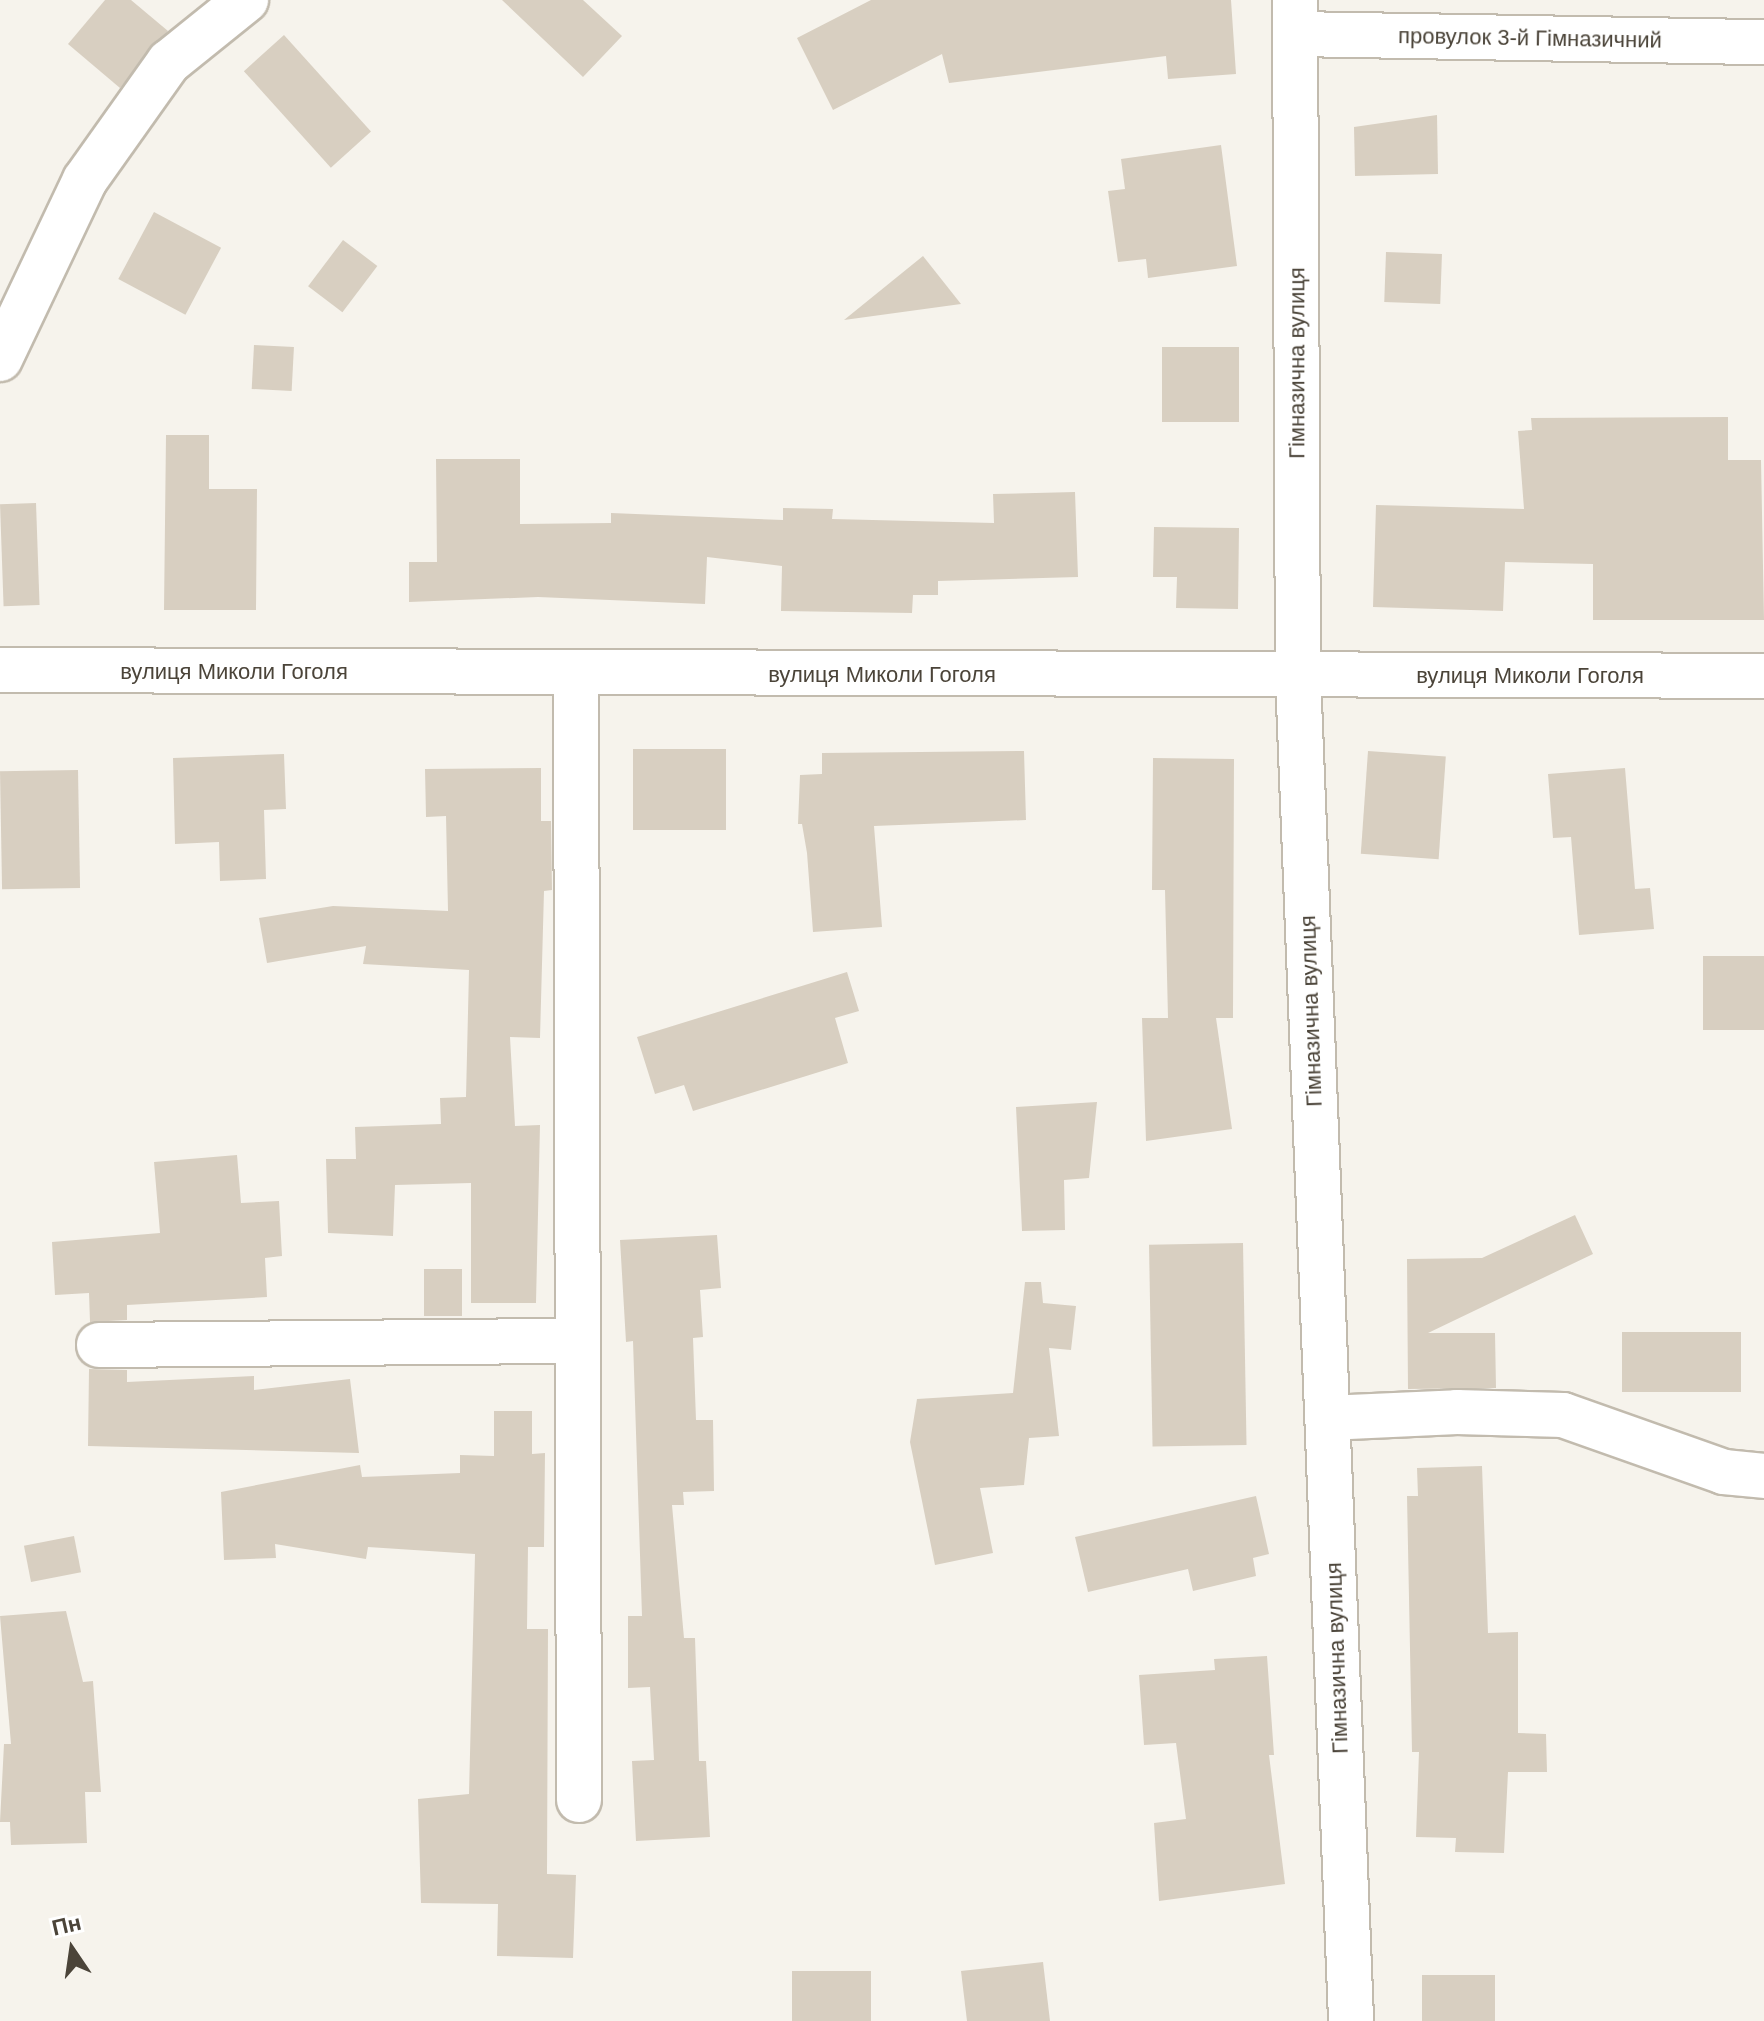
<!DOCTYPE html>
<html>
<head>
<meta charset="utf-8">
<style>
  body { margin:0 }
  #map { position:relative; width:1764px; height:2021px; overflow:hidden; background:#f6f3ec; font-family:Arial,sans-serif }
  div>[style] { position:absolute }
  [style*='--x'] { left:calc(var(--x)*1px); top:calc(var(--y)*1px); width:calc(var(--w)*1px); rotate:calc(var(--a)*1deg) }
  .building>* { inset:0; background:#d8cfc1; transform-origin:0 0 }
  .roads { filter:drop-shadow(2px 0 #c2bbae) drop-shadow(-2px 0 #c2bbae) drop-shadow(0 2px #c2bbae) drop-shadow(0 -2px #c2bbae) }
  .minor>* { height:44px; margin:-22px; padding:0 22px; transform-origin:22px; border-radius:22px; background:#fff }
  span { translate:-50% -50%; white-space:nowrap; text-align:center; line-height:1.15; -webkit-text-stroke:7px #fff; paint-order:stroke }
  .street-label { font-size:22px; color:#4b4439 }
  .north { position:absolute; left:32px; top:1909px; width:80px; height:80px; -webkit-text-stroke:6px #fff; paint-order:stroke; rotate:347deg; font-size:22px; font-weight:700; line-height:32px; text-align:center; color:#4b4439 }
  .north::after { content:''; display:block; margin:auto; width:28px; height:36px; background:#4b4439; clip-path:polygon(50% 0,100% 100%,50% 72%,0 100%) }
</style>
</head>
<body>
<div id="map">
  <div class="building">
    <i style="clip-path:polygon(105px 0,131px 0,168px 31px,120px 88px,68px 44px)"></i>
    <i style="clip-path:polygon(502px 0,583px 0,622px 36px,583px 77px)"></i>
    <i style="clip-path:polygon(871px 0,1231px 0,1236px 74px,1168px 79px,1166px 56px,949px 83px,942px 54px,833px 110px,797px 38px)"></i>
    <i style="left:284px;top:35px;width:130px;height:54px;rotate:48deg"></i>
    <i style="clip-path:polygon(1437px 115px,1438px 174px,1355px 176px,1354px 127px)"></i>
    <i style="clip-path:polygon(1221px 145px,1237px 266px,1148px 278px,1146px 259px,1118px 262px,1108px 191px,1125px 189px,1121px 159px)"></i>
    <i style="left:154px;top:212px;width:76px;height:76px;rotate:28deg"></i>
    <i style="left:343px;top:240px;width:43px;height:58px;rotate:37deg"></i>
    <i style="left:1386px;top:252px;width:56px;height:50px;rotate:2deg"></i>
    <i style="clip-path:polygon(923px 256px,961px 304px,844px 320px)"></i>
    <i style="left:254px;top:345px;width:40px;height:44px;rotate:3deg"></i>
    <i style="left:1162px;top:347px;width:77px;height:75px"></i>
    <i style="clip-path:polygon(1728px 417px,1728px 460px,1761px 460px,1764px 620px,1593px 620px,1593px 564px,1505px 562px,1503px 611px,1373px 607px,1376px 505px,1524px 509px,1518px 431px,1532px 430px,1531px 418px)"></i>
    <i style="clip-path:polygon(166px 435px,209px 435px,209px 489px,257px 489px,256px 610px,164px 610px)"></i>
    <i style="clip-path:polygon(436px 459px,520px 459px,520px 524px,611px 523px,611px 513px,783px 520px,783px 508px,833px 509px,832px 519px,994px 523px,993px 494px,1075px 492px,1078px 577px,938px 581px,938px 595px,913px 595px,912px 613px,781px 611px,782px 566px,707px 557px,705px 604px,538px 597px,409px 602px,409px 562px,437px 562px)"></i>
    <i style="left:36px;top:503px;width:102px;height:36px;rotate:88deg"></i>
    <i style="clip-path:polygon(1154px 527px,1239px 528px,1238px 609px,1176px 608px,1177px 577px,1153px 577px)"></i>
    <i style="left:726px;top:749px;width:81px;height:93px;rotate:90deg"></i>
    <i style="clip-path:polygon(1024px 751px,1026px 820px,874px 826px,882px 927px,813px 932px,807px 853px,802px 824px,798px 824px,800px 775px,822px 774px,822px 753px)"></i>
    <i style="left:1368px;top:751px;width:78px;height:103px;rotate:4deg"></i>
    <i style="clip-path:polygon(284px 754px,286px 809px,264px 810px,266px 879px,220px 881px,219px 842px,175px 844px,173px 758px)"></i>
    <i style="clip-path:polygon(1153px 758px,1234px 759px,1233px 1018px,1216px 1018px,1232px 1129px,1146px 1141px,1142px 1018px,1168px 1018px,1165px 890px,1152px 890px)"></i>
    <i style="clip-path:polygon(541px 768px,541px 821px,551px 821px,552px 890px,544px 891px,540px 1038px,510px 1037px,515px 1126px,540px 1125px,536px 1303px,471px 1303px,471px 1183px,395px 1185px,393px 1236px,328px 1233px,326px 1159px,356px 1159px,355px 1127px,441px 1124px,440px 1098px,466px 1097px,469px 970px,363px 964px,366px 946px,267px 963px,259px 918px,333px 906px,448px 911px,446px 816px,426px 817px,425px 769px)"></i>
    <i style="clip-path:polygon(1625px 768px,1635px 889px,1650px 888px,1654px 929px,1579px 935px,1571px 837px,1553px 838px,1548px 774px)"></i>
    <i style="left:78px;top:770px;width:118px;height:78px;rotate:89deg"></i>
    <i style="left:1764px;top:956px;width:74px;height:61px;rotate:90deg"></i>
    <i style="clip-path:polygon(847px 972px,859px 1011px,835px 1018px,848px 1063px,693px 1111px,684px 1085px,655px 1094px,637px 1037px)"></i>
    <i style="clip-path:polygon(1097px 1102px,1089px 1178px,1064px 1180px,1065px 1230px,1022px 1231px,1016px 1107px)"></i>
    <i style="clip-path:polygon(237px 1155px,241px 1203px,279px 1201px,282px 1256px,265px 1258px,267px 1297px,127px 1305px,127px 1320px,90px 1322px,89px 1293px,55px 1295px,52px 1242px,160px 1233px,154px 1162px)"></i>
    <i style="clip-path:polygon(1575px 1215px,1593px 1254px,1428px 1333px,1495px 1333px,1496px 1388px,1408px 1389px,1407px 1259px,1482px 1258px)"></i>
    <i style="clip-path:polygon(717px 1235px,721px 1288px,700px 1290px,703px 1337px,693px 1338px,696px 1420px,713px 1420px,714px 1491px,683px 1492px,684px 1505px,672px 1505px,684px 1638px,695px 1638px,699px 1761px,706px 1761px,710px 1837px,636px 1841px,632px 1761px,654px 1760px,650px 1687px,628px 1688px,628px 1616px,642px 1616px,633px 1341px,626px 1342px,620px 1240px)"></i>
    <i style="left:1243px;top:1243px;width:202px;height:94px;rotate:89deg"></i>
    <i style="left:424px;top:1269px;width:38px;height:47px"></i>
    <i style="clip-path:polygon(1025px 1282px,1041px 1282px,1043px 1303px,1076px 1306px,1071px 1350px,1049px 1348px,1059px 1436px,1029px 1438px,1024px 1485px,980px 1488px,993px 1553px,935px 1565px,910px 1442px,917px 1399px,1013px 1393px)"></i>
    <i style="left:1622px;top:1332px;width:119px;height:60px"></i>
    <i style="clip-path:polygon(89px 1369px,127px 1370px,127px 1382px,254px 1376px,254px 1390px,350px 1379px,359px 1453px,88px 1446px)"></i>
    <i style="clip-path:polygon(494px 1411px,532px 1411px,532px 1454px,545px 1453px,544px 1547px,528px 1547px,527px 1629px,548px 1629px,547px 1874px,576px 1875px,573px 1958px,497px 1956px,498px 1904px,421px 1903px,418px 1799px,469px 1794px,475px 1554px,368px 1547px,366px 1559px,275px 1544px,276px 1558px,224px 1560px,221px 1492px,360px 1465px,362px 1477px,460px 1473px,460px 1455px,494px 1456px)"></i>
    <i style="clip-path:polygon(1482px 1466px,1488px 1633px,1518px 1632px,1518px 1733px,1546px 1734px,1547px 1772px,1508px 1772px,1504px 1853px,1455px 1852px,1456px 1838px,1416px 1837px,1419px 1752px,1412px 1752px,1407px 1496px,1418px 1496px,1417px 1468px)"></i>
    <i style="clip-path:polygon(1256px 1496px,1269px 1554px,1253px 1558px,1256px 1576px,1193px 1591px,1188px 1569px,1088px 1592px,1075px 1537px)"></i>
    <i style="left:74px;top:1536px;width:37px;height:51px;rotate:79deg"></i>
    <i style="clip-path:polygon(66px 1611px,83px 1682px,93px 1681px,101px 1792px,85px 1792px,87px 1843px,11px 1845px,10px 1822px,0 1822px,4px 1744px,11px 1744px,0 1616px)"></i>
    <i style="clip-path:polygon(1267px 1656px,1274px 1755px,1269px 1755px,1285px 1884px,1159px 1901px,1154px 1823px,1186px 1819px,1176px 1743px,1144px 1745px,1139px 1675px,1215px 1670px,1214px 1659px)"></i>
    <i style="clip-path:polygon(1043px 1962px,1050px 2021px,967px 2021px,961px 1971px)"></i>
    <i style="left:871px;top:1971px;width:50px;height:79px;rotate:90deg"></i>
    <i style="left:1422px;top:1975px;width:73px;height:46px"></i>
  </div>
  <div class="roads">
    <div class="minor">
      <i style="--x:1295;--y:0;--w:676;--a:89.75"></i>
      <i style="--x:1298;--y:676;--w:1346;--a:87.74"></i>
      <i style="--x:1295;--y:34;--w:469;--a:1"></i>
      <i style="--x:0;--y:359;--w:198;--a:-64.6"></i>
      <i style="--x:85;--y:180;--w:145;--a:-54.6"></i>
      <i style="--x:169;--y:62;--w:99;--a:-38.8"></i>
      <i style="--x:0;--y:670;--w:1764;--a:0.19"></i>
      <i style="--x:576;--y:674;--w:1126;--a:89.85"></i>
      <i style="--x:99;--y:1345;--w:478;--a:-0.5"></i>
      <i style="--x:1327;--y:1418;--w:130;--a:-2.6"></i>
      <i style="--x:1457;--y:1412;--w:106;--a:1.6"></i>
      <i style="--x:1563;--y:1415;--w:171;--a:19.5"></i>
      <i style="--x:1724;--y:1472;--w:40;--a:5.7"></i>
    </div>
  </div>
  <div class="street-label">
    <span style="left:1530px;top:38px;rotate:1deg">провулок 3-й Гімназичний</span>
    <span style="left:1297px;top:363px;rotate:-90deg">Гімназична вулиця</span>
    <span style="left:234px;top:672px">вулиця Миколи Гоголя</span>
    <span style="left:882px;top:675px">вулиця Миколи Гоголя</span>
    <span style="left:1530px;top:676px">вулиця Миколи Гоголя</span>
    <span style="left:1311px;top:1011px;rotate:-92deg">Гімназична вулиця</span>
    <span style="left:1337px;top:1658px;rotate:-92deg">Гімназична вулиця</span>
  </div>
  <div class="north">Пн</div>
</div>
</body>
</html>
